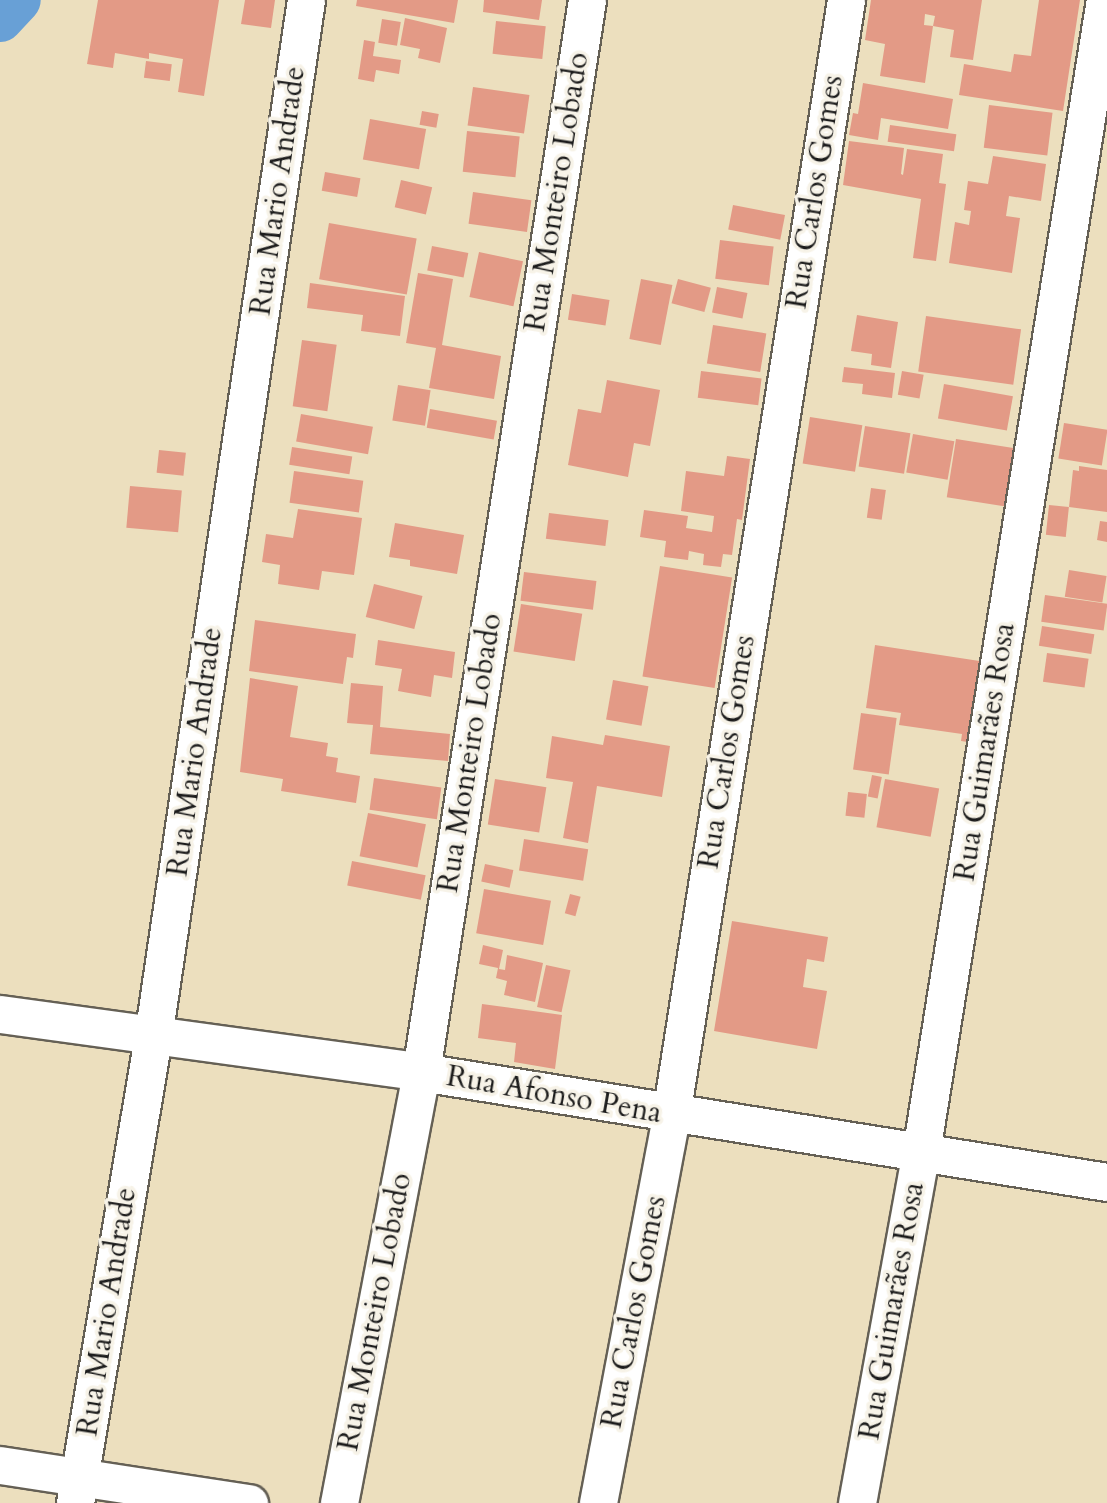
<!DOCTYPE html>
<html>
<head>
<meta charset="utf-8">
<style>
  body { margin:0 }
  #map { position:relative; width:1107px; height:1503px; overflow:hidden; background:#ecdfbe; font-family:Cardo,serif }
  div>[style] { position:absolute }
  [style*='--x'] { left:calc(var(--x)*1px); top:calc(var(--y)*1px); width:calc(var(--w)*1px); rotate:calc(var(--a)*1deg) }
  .river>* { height:46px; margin:-23px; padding:0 23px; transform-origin:23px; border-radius:23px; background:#68a0d6 }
  .building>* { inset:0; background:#e39a86; transform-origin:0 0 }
  .roads { filter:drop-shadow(2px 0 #656055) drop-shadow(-2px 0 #656055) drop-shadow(0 2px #656055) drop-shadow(0 -2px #656055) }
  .minor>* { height:37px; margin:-18.5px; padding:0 18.5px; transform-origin:18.5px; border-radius:18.5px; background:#fff }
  span { translate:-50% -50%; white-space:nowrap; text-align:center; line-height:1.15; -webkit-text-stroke:7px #f7f3e8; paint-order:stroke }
  .street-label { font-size:30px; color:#1c1c1c }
</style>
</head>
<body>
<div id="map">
  <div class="river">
    <i style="--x:0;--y:19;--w:26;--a:-47"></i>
  </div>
  <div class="building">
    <i style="clip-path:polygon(98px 0,219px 0,204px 96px,178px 92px,183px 59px,149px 53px,149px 59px,115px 53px,113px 68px,87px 64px)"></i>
    <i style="clip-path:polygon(245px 0,275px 0,271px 28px,241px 24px)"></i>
    <i style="clip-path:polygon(357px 0,458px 0,454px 23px,356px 6px)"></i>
    <i style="clip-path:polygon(484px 0,542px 0,539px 20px,483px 12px)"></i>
    <i style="clip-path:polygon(evenodd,871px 0,982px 0,973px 60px,950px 57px,954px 30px,933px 26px,925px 83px,880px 76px,885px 44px,865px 40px,871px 0,925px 14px,935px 16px,933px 26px,924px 25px,925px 14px)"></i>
    <i style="clip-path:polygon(1039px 0,1080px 0,1063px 111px,959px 95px,964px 64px,1011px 72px,1014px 54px,1031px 56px)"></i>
    <i style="clip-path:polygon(405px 18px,447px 28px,440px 63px,418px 58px,420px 49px,400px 45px)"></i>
    <i style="left:382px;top:19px;width:19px;height:24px;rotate:9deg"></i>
    <i style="left:496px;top:21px;width:50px;height:33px;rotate:6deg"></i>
    <i style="clip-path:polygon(364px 40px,375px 42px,373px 56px,401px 60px,399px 74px,376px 70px,374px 82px,358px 79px)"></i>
    <i style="left:146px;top:61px;width:26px;height:17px;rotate:7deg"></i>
    <i style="clip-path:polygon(863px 83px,953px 99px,948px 129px,881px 118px,878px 140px,849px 135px,853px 113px,858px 114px)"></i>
    <i style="left:473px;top:87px;width:57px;height:39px;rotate:8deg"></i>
    <i style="left:989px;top:105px;width:64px;height:43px;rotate:7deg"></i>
    <i style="left:422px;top:111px;width:17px;height:14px;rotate:10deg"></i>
    <i style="left:370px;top:119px;width:57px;height:41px;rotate:10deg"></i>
    <i style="left:890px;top:125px;width:67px;height:17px;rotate:8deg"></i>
    <i style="left:467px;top:131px;width:53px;height:41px;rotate:6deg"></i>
    <i style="clip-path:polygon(849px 141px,904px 148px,901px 174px,903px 175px,907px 149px,943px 154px,939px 183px,946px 184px,936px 261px,913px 258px,921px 199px,843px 185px)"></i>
    <i style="clip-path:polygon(993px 156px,1046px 164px,1041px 201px,1009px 196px,1006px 216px,1020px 218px,1012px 273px,949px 263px,955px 222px,969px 225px,971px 211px,964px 210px,968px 181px,988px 184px)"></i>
    <i style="left:325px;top:172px;width:36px;height:19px;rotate:10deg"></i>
    <i style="left:401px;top:180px;width:32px;height:28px;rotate:13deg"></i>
    <i style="left:473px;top:192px;width:59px;height:32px;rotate:8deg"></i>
    <i style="left:733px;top:205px;width:53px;height:25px;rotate:11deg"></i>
    <i style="left:329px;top:223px;width:89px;height:57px;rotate:10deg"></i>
    <i style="left:720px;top:240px;width:54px;height:39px;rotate:7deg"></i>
    <i style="left:432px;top:246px;width:37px;height:25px;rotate:11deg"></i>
    <i style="left:479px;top:252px;width:45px;height:46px;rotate:12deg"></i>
    <i style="clip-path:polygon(418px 273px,453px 279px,442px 345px,501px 356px,494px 399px,429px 388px,436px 348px,406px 343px)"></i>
    <i style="left:641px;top:279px;width:32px;height:61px;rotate:11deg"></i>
    <i style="left:678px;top:279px;width:34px;height:25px;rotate:15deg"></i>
    <i style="clip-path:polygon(310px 283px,405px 296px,400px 336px,361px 331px,363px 315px,307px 308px)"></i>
    <i style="left:717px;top:287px;width:31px;height:26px;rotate:11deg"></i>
    <i style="left:572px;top:294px;width:38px;height:26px;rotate:9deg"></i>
    <i style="clip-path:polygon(857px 315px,898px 322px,891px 368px,871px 365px,872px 354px,851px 351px)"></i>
    <i style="left:926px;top:316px;width:96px;height:56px;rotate:8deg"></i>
    <i style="left:713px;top:325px;width:54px;height:39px;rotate:9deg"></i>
    <i style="left:302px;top:340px;width:35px;height:67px;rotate:8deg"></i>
    <i style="clip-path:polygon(844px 367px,895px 373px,892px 398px,862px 394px,863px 384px,842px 382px)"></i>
    <i style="left:701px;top:371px;width:61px;height:27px;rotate:7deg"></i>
    <i style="left:902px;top:371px;width:22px;height:24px;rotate:10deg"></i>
    <i style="clip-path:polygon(607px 380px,660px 390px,650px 446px,634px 443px,628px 477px,568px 465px,578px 409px,601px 413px)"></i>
    <i style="left:944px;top:384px;width:70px;height:35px;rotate:10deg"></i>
    <i style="left:398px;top:385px;width:33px;height:36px;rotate:9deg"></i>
    <i style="left:430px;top:409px;width:68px;height:19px;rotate:10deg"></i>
    <i style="left:301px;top:414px;width:73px;height:28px;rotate:10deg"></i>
    <i style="left:810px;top:417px;width:53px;height:47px;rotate:9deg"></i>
    <i style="left:1064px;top:423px;width:44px;height:36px;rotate:9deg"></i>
    <i style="left:865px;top:426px;width:46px;height:41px;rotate:9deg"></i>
    <i style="left:913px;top:434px;width:42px;height:39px;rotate:10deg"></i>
    <i style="left:956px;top:439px;width:58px;height:59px;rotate:9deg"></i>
    <i style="left:292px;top:447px;width:61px;height:18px;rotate:9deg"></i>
    <i style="left:159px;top:450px;width:27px;height:23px;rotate:6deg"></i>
    <i style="clip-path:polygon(727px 456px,750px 459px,742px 520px,737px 519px,732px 555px,723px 554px,721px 567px,703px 565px,704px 554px,689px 551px,688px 560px,664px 557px,666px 541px,640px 537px,644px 510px,688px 516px,686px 528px,712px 532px,714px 516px,681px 511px,686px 471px,724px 476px)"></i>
    <i style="clip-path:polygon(1079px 466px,1107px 470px,1107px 512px,1069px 507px,1073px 470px,1079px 471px)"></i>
    <i style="left:294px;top:471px;width:70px;height:32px;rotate:8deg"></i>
    <i style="left:130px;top:486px;width:52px;height:42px;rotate:5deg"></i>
    <i style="left:871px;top:488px;width:15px;height:30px;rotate:8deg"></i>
    <i style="left:1049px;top:505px;width:20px;height:30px;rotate:6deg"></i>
    <i style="clip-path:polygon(298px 509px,362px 518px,354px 575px,322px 571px,319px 590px,278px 584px,280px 565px,262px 562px,266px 534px,293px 538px)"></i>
    <i style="left:549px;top:513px;width:60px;height:26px;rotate:7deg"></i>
    <i style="clip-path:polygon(1100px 521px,1107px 522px,1107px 542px,1097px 540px)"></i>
    <i style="clip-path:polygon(395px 523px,464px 535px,457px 574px,410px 566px,410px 560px,389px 557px)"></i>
    <i style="left:660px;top:566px;width:73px;height:112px;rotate:9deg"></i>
    <i style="left:1069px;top:570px;width:38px;height:27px;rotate:9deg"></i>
    <i style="left:524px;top:572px;width:73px;height:29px;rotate:7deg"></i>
    <i style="left:374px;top:584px;width:50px;height:34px;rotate:14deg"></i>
    <i style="left:1045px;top:595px;width:63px;height:27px;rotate:8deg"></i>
    <i style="left:521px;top:604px;width:62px;height:48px;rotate:9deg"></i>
    <i style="clip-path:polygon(255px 620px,356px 634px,353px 658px,347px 657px,343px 684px,249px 671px)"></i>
    <i style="left:1042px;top:626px;width:53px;height:20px;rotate:9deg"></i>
    <i style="clip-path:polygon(378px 640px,455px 652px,452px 678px,434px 675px,431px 697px,398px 691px,402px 669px,375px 665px)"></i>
    <i style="clip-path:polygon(875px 645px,986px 662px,974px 743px,961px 741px,962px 734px,899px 725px,901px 713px,866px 708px)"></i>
    <i style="left:1047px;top:653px;width:42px;height:29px;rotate:8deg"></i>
    <i style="clip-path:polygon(250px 678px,298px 686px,290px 737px,328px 743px,326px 756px,338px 758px,336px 772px,360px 776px,356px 803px,281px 791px,283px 779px,240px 772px)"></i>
    <i style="left:613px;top:680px;width:36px;height:40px;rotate:10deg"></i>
    <i style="clip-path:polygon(351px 683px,383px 686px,380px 727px,450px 734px,448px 761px,370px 754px,373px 725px,347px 723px)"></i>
    <i style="left:861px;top:713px;width:36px;height:57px;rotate:8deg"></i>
    <i style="clip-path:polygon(605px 735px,670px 746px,662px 797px,597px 786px,588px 843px,563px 838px,573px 782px,546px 778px,552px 736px,603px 745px)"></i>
    <i style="left:872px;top:775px;width:10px;height:22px;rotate:11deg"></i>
    <i style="left:374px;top:778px;width:68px;height:32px;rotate:8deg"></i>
    <i style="left:495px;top:779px;width:52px;height:46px;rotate:9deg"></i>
    <i style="left:885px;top:779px;width:55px;height:49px;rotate:10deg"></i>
    <i style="left:848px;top:792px;width:19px;height:24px;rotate:6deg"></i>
    <i style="left:368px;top:813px;width:59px;height:44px;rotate:11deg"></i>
    <i style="left:524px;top:839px;width:65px;height:32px;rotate:9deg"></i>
    <i style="left:352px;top:861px;width:75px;height:25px;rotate:11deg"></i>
    <i style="left:485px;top:864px;width:29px;height:18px;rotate:12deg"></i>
    <i style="left:484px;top:889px;width:68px;height:45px;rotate:10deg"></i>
    <i style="left:570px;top:894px;width:11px;height:20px;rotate:15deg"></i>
    <i style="clip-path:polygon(732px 921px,828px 937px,824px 962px,807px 959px,803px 987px,827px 991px,817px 1049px,714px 1031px)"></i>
    <i style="clip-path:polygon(483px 945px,503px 950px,499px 969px,505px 970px,507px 955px,543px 963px,535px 1002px,504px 995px,507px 981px,496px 978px,498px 968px,479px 964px)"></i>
    <i style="left:546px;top:965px;width:25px;height:43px;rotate:12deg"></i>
    <i style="clip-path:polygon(482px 1004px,562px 1015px,555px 1069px,514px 1062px,516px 1043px,478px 1038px)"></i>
  </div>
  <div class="roads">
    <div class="minor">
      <i style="--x:0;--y:1014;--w:425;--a:7.8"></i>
      <i style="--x:421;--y:1072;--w:695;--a:9.11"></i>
      <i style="--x:0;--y:1465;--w:252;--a:8.7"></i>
      <i style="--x:75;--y:1503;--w:472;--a:-80.5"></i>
      <i style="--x:153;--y:1037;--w:1048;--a:-81.61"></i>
      <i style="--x:339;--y:1503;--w:439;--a:-79.2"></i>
      <i style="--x:421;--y:1072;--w:1085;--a:-81.2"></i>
      <i style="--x:598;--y:1503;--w:395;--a:-79.3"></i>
      <i style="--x:671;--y:1115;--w:1129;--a:-81.08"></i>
      <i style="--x:857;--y:1503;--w:357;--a:-79.7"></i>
      <i style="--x:921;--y:1152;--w:1167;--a:-80.93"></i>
    </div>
  </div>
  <div class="street-label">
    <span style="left:278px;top:191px;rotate:-82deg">Rua Mario Andrade</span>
    <span style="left:557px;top:192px;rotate:-81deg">Rua Monteiro Lobado</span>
    <span style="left:815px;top:192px;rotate:-81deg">Rua Carlos Gomes</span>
    <span style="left:195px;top:752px;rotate:-82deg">Rua Mario Andrade</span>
    <span style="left:727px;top:752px;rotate:-81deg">Rua Carlos Gomes</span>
    <span style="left:985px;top:752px;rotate:-81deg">Rua Guimarães Rosa</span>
    <span style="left:470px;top:753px;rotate:-81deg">Rua Monteiro Lobado</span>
    <span style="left:554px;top:1095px;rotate:10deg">Rua Afonso Pena</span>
    <span style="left:892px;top:1311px;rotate:-80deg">Rua Guimarães Rosa</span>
    <span style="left:107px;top:1312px;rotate:-81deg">Rua Mario Andrade</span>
    <span style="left:375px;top:1312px;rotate:-79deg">Rua Monteiro Lobado</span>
    <span style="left:634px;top:1312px;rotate:-79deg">Rua Carlos Gomes</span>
  </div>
</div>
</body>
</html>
